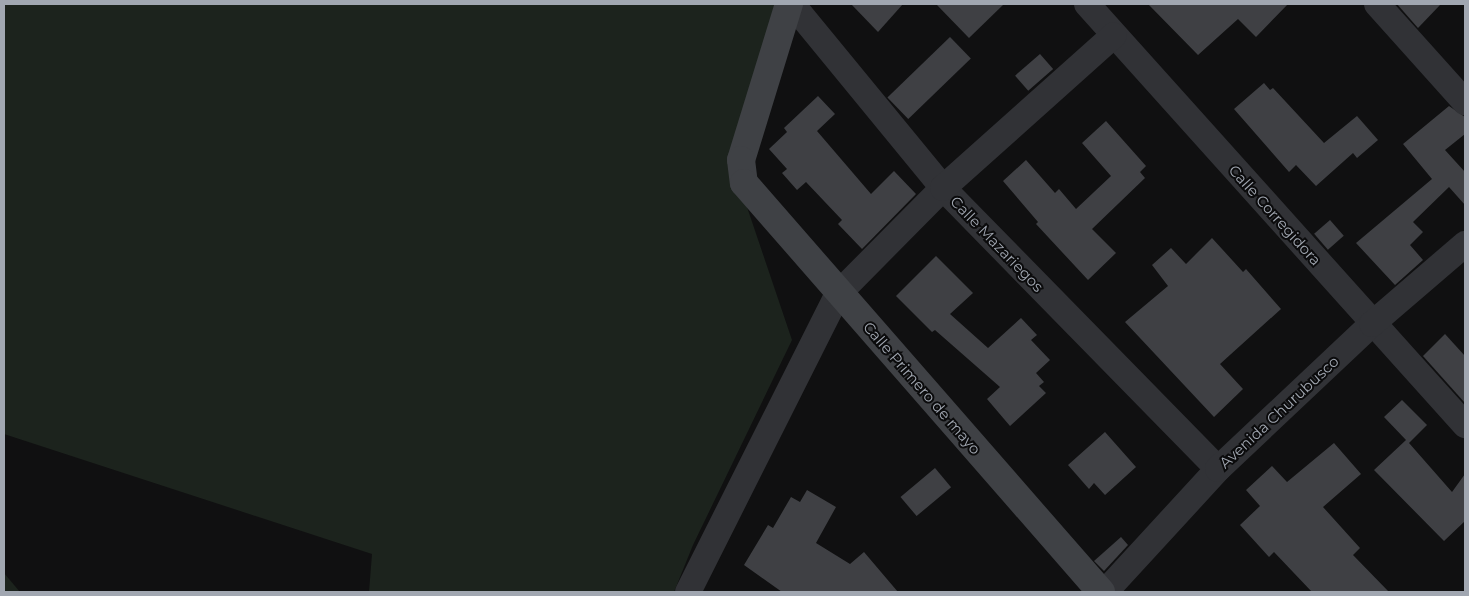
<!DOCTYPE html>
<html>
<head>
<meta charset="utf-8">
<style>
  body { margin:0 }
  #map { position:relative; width:1469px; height:596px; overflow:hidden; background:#101011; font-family:Montserrat,sans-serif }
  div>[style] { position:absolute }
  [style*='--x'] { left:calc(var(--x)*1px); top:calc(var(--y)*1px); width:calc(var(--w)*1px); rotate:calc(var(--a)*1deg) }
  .green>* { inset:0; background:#1c231d }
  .building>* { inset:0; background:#3f4044; transform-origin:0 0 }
  .street>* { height:26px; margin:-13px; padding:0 13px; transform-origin:13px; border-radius:13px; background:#313236 }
  .secondary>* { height:28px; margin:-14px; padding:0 14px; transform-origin:14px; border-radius:14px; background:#3f4145 }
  span { translate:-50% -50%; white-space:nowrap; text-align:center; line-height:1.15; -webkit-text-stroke:4px #0b0b0c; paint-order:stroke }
  .street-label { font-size:15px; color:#a1a7b1 }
  .frame { position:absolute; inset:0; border:5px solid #a1a7b1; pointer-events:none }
</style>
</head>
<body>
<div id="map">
  <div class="green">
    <i style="clip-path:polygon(4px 4px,794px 4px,775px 59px,746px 204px,792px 340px,693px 545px,674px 592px,369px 592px,372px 554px,4px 434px)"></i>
    <i style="clip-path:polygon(4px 573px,20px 592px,4px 592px)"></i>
  </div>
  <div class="building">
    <i style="clip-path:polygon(851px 4px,903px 4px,878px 32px)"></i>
    <i style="clip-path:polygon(936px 4px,1004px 4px,969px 38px)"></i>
    <i style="clip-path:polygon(1148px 4px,1288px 4px,1256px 37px,1238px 19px,1198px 55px)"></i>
    <i style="clip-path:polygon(1397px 4px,1441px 4px,1418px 28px)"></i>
    <i style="left:950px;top:37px;width:30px;height:87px;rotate:46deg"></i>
    <i style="left:1040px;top:54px;width:20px;height:33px;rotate:49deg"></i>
    <i style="clip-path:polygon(1264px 83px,1270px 90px,1273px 88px,1324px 143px,1357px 116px,1378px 140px,1357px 158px,1353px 153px,1316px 186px,1296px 165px,1289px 172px,1234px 109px)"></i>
    <i style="clip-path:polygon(818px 96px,835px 114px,817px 131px,871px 194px,894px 171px,916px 194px,862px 249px,838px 224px,842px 220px,806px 182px,797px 190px,782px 173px,787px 169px,769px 149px,787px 132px,784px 128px)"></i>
    <i style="clip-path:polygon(1449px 106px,1465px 117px,1465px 134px,1445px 150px,1465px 172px,1465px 205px,1449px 187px,1413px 222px,1423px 232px,1410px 245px,1423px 260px,1395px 285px,1356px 243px,1432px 179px,1403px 144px)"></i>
    <i style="clip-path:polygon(1106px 121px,1146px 166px,1140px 172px,1145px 178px,1092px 229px,1116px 253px,1088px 280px,1036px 224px,1038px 222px,1003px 181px,1026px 160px,1055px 193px,1059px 189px,1076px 209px,1111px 176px,1082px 143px)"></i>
    <i style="left:1330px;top:220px;width:21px;height:21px;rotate:49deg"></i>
    <i style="clip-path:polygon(1212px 238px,1243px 272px,1246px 269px,1281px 309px,1220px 364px,1243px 389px,1214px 417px,1125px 322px,1168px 286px,1152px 265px,1171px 248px,1186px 264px)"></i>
    <i style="clip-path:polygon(936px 256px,973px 293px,950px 314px,988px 348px,1021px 318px,1037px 335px,1031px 340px,1050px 360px,1036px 373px,1044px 382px,1039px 386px,1046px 393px,1010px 426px,987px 399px,1000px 387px,935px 330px,932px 332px,896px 296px)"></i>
    <i style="clip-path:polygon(1445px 334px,1465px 356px,1465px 403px,1423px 356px)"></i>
    <i style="clip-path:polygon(1402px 400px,1427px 425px,1409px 443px,1452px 492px,1465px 474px,1465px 521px,1444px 541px,1374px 470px,1406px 440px,1384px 417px)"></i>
    <i style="clip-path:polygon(1105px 432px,1136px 467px,1105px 495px,1094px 483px,1089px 489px,1068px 465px)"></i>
    <i style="clip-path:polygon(1334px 443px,1361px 474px,1323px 507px,1360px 548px,1353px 555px,1389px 592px,1312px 592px,1274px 552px,1269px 557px,1240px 525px,1260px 506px,1246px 490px,1272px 466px,1287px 482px)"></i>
    <i style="left:935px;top:468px;width:25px;height:45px;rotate:50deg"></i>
    <i style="clip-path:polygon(807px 490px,836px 507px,816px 543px,850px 564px,864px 552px,898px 592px,782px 592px,744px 565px,768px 525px,773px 528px,791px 497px,800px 502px)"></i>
    <i style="clip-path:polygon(1121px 537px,1128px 545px,1104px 571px,1094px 561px)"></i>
  </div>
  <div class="street">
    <i style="--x:792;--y:4;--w:238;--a:50.6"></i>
    <i style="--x:943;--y:188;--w:393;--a:45.6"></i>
    <i style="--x:1087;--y:4;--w:566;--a:48.08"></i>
    <i style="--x:1377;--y:4;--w:132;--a:48.1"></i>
    <i style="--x:688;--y:592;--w:334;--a:-63.3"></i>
    <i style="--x:838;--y:294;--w:149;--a:-45.3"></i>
    <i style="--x:943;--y:188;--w:229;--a:-41.8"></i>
    <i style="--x:1105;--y:592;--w:167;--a:-47.4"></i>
    <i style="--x:1218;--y:469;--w:212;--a:-43.3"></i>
    <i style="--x:1372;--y:324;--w:123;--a:-40.7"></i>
  </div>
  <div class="secondary">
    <i style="--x:789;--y:4;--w:163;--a:107.1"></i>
    <i style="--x:741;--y:160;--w:23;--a:83"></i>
    <i style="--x:744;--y:183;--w:543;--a:48.88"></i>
  </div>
  <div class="street-label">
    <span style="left:1275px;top:215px;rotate:48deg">Calle Corregidora</span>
    <span style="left:997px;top:244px;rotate:46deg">Calle Mazariegos</span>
    <span style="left:922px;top:388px;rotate:49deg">Calle Primero de mayo</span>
    <span style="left:1279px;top:412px;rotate:-43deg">Avenida Churubusco</span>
  </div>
  <div class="frame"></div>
</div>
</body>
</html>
